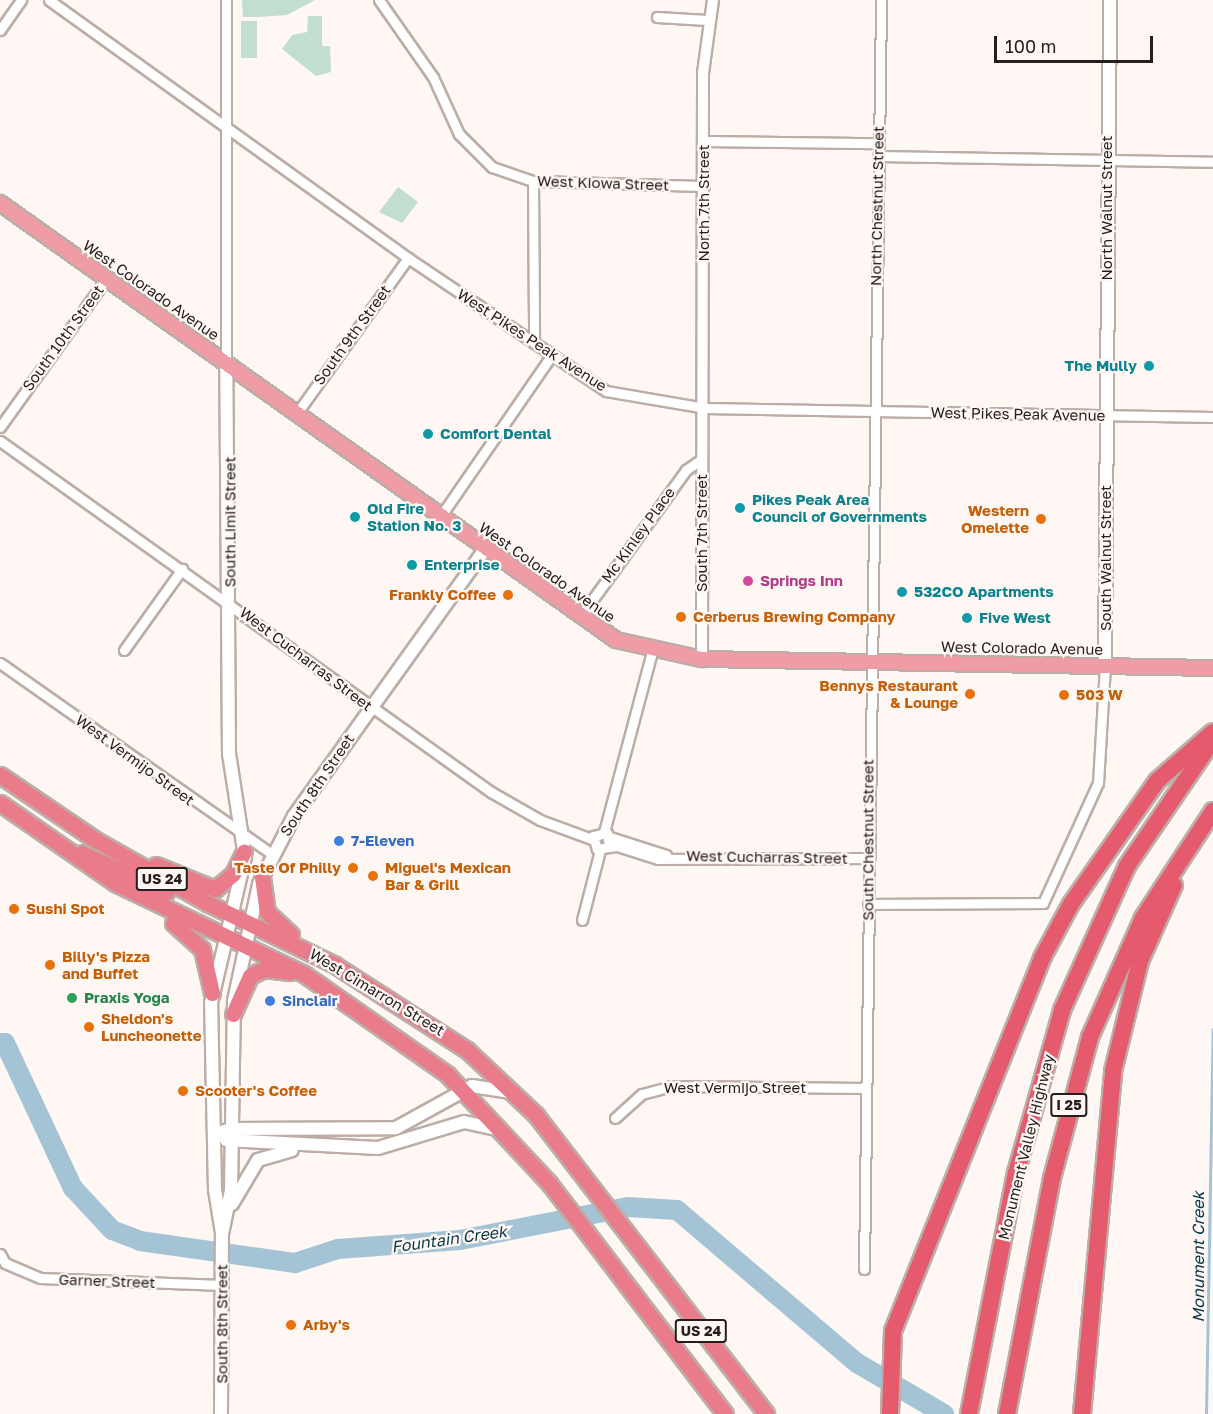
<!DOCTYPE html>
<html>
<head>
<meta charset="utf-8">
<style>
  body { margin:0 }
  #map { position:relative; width:1213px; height:1414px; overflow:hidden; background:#fef7f4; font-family:"Golos Text",sans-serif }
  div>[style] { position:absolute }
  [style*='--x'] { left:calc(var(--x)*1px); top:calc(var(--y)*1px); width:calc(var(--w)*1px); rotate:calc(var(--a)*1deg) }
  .green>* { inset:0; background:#c1ded0; transform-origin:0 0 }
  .stream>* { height:3px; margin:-1.5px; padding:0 1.5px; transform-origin:1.5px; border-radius:1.5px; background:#a4c4d6 }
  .river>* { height:20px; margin:-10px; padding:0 10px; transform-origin:10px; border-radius:10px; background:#a4c4d6 }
  .roads { filter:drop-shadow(2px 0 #bdada6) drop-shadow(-2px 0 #bdada6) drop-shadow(0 2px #bdada6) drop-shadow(0 -2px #bdada6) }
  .minor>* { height:9px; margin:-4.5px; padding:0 4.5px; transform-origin:4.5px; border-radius:4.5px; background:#fff }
  .tertiary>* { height:10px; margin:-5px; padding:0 5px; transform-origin:5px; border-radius:5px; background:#fff }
  .secondary>* { height:12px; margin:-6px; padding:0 6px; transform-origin:6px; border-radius:6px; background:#fff }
  .primary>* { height:14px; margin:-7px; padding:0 7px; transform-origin:7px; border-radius:7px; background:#ef9ca7 }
  .trunk>* { height:15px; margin:-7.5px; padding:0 7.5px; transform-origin:7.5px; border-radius:7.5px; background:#ea7b8a }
  .motorway>* { height:16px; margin:-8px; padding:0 8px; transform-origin:8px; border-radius:8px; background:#e55a6c }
  .dots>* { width:16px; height:16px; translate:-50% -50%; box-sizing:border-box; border:3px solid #fef7f4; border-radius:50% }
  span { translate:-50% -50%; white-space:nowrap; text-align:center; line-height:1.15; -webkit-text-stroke:4.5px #fef7f4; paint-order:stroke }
  .shield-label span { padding:2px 4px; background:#fef7f4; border:2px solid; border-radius:4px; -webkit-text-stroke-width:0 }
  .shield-label { font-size:14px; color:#241e1c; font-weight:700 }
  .street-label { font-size:15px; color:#241e1c }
  .culture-label { font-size:15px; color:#0d838f; font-weight:700 }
  .right { translate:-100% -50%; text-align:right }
  .left { translate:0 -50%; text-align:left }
  .food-label { font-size:15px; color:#c56008; font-weight:700 }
  .hotel-label { font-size:15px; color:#b23c85; font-weight:700 }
  .shop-label { font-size:15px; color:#366cbe; font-weight:700 }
  .leisure-label { font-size:15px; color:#27864d; font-weight:700 }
  .water-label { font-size:16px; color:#08364a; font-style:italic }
  .scale { position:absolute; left:994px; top:36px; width:159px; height:27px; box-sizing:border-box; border:3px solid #241e1c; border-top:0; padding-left:8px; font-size:18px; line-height:21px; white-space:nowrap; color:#241e1c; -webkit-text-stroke:4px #fef7f4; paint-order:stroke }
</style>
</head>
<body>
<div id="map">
  <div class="green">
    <i style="clip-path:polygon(242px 0,315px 0,287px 15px,259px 17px,243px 17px)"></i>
    <i style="clip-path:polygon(308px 16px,322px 16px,322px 46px,330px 46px,331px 72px,316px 76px,282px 49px,292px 35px,307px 32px)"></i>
    <i style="left:241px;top:21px;width:16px;height:37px"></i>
    <i style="clip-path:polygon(398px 187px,418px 202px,402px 223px,379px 212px)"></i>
  </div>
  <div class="stream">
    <i style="--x:1206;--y:1414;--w:385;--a:-89"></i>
  </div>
  <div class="river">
    <i style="--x:0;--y:1043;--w:5;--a:0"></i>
    <i style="--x:5;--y:1043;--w:160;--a:64.9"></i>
    <i style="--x:73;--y:1188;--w:57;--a:47.1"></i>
    <i style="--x:112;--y:1230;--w:30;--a:21"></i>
    <i style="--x:140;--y:1241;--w:157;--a:8.1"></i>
    <i style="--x:295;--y:1263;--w:45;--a:-18"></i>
    <i style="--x:338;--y:1249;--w:122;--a:-4.2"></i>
    <i style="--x:460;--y:1240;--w:171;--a:-11.1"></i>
    <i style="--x:628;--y:1207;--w:49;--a:3.5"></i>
    <i style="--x:677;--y:1210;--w:236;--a:40.4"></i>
    <i style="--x:857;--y:1363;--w:101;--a:30.4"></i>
  </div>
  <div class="roads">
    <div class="minor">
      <i style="--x:49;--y:0;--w:442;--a:35.7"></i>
      <i style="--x:408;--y:258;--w:239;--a:33.9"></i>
      <i style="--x:606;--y:391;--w:100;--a:9.7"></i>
      <i style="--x:705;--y:408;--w:508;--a:1.01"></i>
      <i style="--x:226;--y:0;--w:363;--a:90"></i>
      <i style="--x:379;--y:0;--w:94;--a:55"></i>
      <i style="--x:433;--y:77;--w:63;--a:65.5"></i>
      <i style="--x:459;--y:134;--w:47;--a:45"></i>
      <i style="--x:492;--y:167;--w:43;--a:18.9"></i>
      <i style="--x:533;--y:181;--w:171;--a:1.7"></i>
      <i style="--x:657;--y:17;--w:50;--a:3.4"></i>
      <i style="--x:0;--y:30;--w:37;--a:-55"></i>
      <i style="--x:704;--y:141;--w:174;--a:0.7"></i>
      <i style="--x:878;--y:156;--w:335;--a:1"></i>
      <i style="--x:533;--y:181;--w:162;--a:89.6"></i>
      <i style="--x:297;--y:413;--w:191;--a:-54.4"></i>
      <i style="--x:0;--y:427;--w:182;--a:-54.4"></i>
      <i style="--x:0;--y:441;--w:604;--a:35.56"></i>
      <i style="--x:491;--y:792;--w:56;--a:29.7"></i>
      <i style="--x:540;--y:820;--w:55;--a:20.1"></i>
      <i style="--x:440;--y:517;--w:196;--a:-55.4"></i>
      <i style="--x:580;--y:617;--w:181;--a:-54.2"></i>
      <i style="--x:686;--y:470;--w:19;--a:-35"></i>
      <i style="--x:124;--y:650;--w:100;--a:-54.4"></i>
      <i style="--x:0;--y:663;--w:332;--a:35.1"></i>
      <i style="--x:604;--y:832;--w:186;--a:-75.1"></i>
      <i style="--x:610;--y:837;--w:59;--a:17.8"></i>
      <i style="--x:609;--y:846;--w:13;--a:-99"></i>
      <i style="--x:607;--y:833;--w:14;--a:168"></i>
      <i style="--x:593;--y:836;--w:14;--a:73"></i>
      <i style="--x:597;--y:849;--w:20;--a:-9"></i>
      <i style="--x:617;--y:846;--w:43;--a:17.6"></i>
      <i style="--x:658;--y:859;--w:210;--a:-0.3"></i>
      <i style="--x:868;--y:904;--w:175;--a:-0.3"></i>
      <i style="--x:1043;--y:903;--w:132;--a:-65.4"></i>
      <i style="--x:1098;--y:783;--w:118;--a:-86.6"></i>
      <i style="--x:582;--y:920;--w:72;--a:-75.6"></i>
      <i style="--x:615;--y:1118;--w:36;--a:-42"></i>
      <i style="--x:642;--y:1094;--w:30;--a:-15"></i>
      <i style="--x:671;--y:1086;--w:195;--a:0.6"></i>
      <i style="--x:0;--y:1254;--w:10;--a:61"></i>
      <i style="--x:5;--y:1263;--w:38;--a:23"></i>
      <i style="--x:40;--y:1278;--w:182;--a:2.2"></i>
      <i style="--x:864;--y:1269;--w:1269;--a:-89.23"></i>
    </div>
    <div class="tertiary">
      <i style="--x:702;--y:659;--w:586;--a:-89.9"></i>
      <i style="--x:703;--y:73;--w:74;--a:-82.2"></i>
    </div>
    <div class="secondary">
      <i style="--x:1105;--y:665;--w:665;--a:-89.57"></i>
      <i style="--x:214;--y:1134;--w:19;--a:-16"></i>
      <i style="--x:232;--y:1129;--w:164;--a:-0.3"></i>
      <i style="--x:396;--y:1128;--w:87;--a:-28.9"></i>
      <i style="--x:472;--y:1086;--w:36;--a:9"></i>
      <i style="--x:226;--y:1140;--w:152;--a:3"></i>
      <i style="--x:378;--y:1148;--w:90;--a:-16.8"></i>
      <i style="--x:464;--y:1122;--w:34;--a:12"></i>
      <i style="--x:232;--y:1204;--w:51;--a:-59.4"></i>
      <i style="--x:258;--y:1160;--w:35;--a:-16"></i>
      <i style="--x:222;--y:1233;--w:44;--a:-99.2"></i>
      <i style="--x:215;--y:1190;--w:187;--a:-91.2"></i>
      <i style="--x:211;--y:1003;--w:150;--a:-76.9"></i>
      <i style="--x:245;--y:857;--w:104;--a:-98.8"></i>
      <i style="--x:229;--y:754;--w:391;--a:-90.4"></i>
      <i style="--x:221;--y:1414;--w:180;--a:-89.7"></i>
      <i style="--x:222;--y:1234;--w:45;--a:-78.4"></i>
      <i style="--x:231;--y:1190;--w:189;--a:-89.1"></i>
      <i style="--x:234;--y:1001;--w:120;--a:-77.9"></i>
      <i style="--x:259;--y:884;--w:76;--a:-62.8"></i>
      <i style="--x:294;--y:816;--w:328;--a:-54.4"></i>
    </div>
    <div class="primary">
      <i style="--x:0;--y:203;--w:755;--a:35.35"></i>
      <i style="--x:616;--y:640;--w:88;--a:12.5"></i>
      <i style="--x:702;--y:659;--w:511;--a:1.01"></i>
    </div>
    <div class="trunk">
      <i style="--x:0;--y:775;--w:114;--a:34.2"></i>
      <i style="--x:94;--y:839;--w:130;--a:29.5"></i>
      <i style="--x:207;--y:903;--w:142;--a:25.8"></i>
      <i style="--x:335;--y:965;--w:157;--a:32.8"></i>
      <i style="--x:467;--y:1050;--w:95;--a:43.3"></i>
      <i style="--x:536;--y:1115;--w:377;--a:52.4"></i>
      <i style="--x:0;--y:803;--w:140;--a:34.8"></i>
      <i style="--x:115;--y:883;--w:210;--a:25.7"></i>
      <i style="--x:304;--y:974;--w:176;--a:35"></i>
      <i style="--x:448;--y:1075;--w:148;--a:46.9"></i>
      <i style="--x:549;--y:1183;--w:290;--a:52.7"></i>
      <i style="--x:82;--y:853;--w:93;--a:24.9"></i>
      <i style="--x:156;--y:865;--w:64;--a:22.1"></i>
      <i style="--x:215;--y:889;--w:23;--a:-40"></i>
      <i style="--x:233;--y:874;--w:25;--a:-64"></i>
      <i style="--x:262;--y:877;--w:35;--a:82"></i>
      <i style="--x:267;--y:912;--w:33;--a:43"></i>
      <i style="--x:173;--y:923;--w:39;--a:42"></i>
      <i style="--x:202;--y:949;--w:45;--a:77.2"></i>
      <i style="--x:233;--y:1014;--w:42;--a:-65.9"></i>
      <i style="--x:250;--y:976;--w:16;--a:-27"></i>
      <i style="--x:264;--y:969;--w:26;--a:7"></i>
    </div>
    <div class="motorway">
      <i style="--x:890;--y:1414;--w:83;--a:-87.9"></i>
      <i style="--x:893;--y:1331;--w:402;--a:-68.2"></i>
      <i style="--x:1042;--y:958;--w:61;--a:-61.8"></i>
      <i style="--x:1071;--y:904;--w:150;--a:-55"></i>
      <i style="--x:1157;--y:781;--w:74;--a:-41.2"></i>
      <i style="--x:969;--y:1414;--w:246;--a:-79"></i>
      <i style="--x:1016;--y:1173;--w:169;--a:-74.2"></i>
      <i style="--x:1062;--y:1010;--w:158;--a:-65.7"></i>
      <i style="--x:1127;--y:866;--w:153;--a:-55.7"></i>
      <i style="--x:1007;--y:1414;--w:240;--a:-79.2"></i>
      <i style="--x:1052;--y:1178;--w:146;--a:-74.9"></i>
      <i style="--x:1090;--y:1037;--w:130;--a:-66"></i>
      <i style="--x:1143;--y:918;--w:128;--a:-56.8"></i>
      <i style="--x:1082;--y:1414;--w:344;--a:-84.8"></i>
      <i style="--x:1113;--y:1071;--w:113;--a:-76.2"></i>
      <i style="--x:1140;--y:961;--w:83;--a:-65.9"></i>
    </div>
  </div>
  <div class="dots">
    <i style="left:1149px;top:366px;background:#0f9aa8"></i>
    <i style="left:428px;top:434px;background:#0f9aa8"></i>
    <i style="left:740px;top:508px;background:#0f9aa8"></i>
    <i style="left:355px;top:517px;background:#0f9aa8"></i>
    <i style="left:1041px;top:519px;background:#e8710a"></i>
    <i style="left:412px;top:565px;background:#0f9aa8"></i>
    <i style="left:748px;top:581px;background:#d1479c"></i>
    <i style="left:902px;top:592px;background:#0f9aa8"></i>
    <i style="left:508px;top:595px;background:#e8710a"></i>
    <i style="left:681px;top:617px;background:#e8710a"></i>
    <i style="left:967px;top:618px;background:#0f9aa8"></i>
    <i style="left:970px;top:694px;background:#e8710a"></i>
    <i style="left:1064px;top:695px;background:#e8710a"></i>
    <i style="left:339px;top:841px;background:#3f7fe0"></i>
    <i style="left:353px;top:868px;background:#e8710a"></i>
    <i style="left:373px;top:876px;background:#e8710a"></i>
    <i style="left:14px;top:909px;background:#e8710a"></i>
    <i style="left:50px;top:965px;background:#e8710a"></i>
    <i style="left:72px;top:998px;background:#2e9e5b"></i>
    <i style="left:270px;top:1001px;background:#3f7fe0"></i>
    <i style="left:89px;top:1027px;background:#e8710a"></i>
    <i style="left:183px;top:1091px;background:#e8710a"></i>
    <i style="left:291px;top:1325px;background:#e8710a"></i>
  </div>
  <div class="shield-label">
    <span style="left:162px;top:879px">US 24</span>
    <span style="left:1069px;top:1105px">I 25</span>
    <span style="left:701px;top:1331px">US 24</span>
  </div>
  <div class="street-label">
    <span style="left:603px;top:183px;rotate:2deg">West Kiowa Street</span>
    <span style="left:704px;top:203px;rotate:-90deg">North 7th Street</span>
    <span style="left:877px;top:206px;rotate:-89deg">North Chestnut Street</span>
    <span style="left:1107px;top:208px;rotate:-90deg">North Walnut Street</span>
    <span style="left:151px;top:290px;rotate:35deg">West Colorado Avenue</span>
    <span style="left:352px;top:335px;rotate:-54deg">South 9th Street</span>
    <span style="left:63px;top:338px;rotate:-54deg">South 10th Street</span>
    <span style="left:532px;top:340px;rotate:33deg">West Pikes Peak Avenue</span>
    <span style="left:1018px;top:414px;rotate:1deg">West Pikes Peak Avenue</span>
    <span style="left:230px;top:522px;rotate:-90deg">South Limit Street</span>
    <span style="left:702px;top:533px;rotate:-90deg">South 7th Street</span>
    <span style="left:638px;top:535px;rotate:-54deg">Mc Kinley Place</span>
    <span style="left:1106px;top:558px;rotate:-90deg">South Walnut Street</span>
    <span style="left:547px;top:572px;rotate:35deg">West Colorado Avenue</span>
    <span style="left:1022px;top:648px;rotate:1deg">West Colorado Avenue</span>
    <span style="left:306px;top:659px;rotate:37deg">West Cucharras Street</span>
    <span style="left:135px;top:760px;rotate:36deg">West Vermijo Street</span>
    <span style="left:317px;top:785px;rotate:-56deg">South 8th Street</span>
    <span style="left:868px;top:840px;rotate:-90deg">South Chestnut Street</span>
    <span style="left:767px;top:857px;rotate:1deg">West Cucharras Street</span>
    <span style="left:377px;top:992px;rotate:31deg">West Cimarron Street</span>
    <span style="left:735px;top:1088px">West Vermijo Street</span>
    <span style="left:1026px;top:1147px;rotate:-76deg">Monument Valley Highway</span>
    <span style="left:107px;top:1281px;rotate:2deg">Garner Street</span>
    <span style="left:222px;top:1324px;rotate:-90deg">South 8th Street</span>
  </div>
  <div class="culture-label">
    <span class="right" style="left:1137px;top:366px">The Mully</span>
    <span class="left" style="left:440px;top:434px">Comfort Dental</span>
    <span class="left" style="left:752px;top:508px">Pikes Peak Area<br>Council of Governments</span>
    <span class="left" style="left:367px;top:517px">Old Fire<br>Station No. 3</span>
    <span class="left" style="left:424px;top:565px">Enterprise</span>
    <span class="left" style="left:914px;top:592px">532CO Apartments</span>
    <span class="left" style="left:979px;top:618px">Five West</span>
  </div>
  <div class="food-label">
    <span class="right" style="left:1029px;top:519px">Western<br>Omelette</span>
    <span class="right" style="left:496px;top:595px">Frankly Coffee</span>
    <span class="left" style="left:693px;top:617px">Cerberus Brewing Company</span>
    <span class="right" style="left:958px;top:694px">Bennys Restaurant<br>&amp; Lounge</span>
    <span class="left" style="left:1076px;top:695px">503 W</span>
    <span class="left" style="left:385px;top:876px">Miguel's Mexican<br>Bar &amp; Grill</span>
    <span class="right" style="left:341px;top:868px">Taste Of Philly</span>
    <span class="left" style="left:26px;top:909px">Sushi Spot</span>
    <span class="left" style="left:62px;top:965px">Billy's Pizza<br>and Buffet</span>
    <span class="left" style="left:101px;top:1027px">Sheldon's<br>Luncheonette</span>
    <span class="left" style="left:195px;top:1091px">Scooter's Coffee</span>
    <span class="left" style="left:303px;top:1325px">Arby's</span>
  </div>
  <div class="hotel-label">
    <span class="left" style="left:760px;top:581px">Springs Inn</span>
  </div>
  <div class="shop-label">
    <span class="left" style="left:351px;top:841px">7-Eleven</span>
    <span class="left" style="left:282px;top:1001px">Sinclair</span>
  </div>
  <div class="leisure-label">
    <span class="left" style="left:84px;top:998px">Praxis Yoga</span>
  </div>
  <div class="water-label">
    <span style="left:449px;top:1239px;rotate:-8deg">Fountain Creek</span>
    <span style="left:1198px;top:1257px;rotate:-90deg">Monument Creek</span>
  </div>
  <div class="scale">100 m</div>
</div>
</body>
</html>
